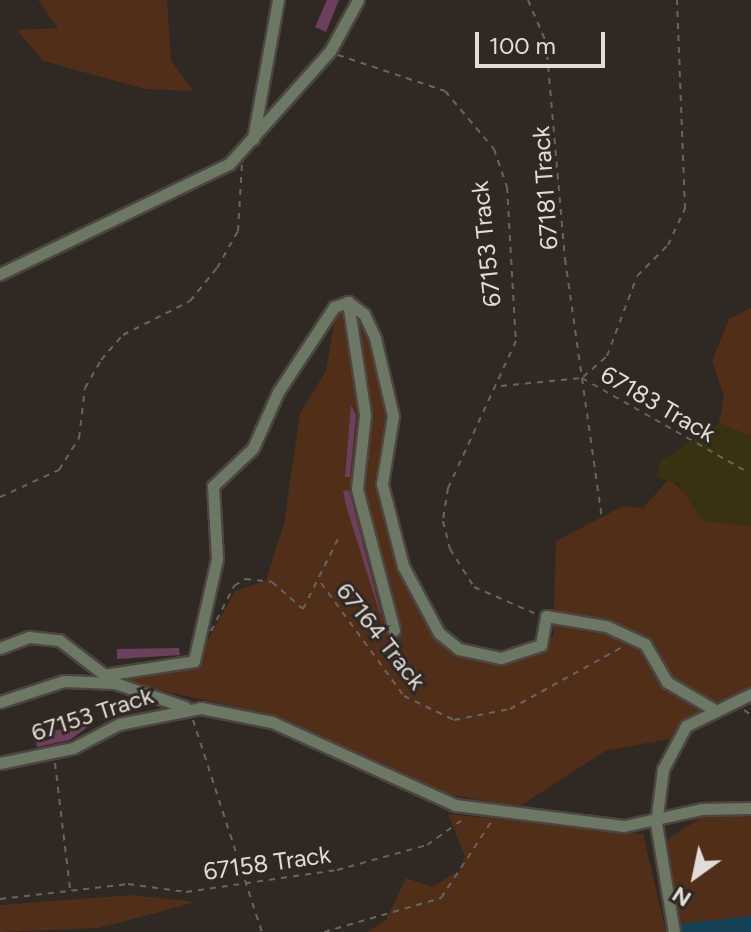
<!DOCTYPE html>
<html>
<head>
<meta charset="utf-8">
<style>
  body { margin:0 }
  #map { position:relative; width:751px; height:932px; overflow:hidden; background:#302823; font-family:Figtree,sans-serif }
  div>[style] { position:absolute }
  [style*='--x'] { left:calc(var(--x)*1px); top:calc(var(--y)*1px); width:calc(var(--w)*1px); rotate:calc(var(--a)*1deg) }
  .green>* { inset:0; background:#502e19 }
  .sand>* { inset:0; background:#393110 }
  .river>* { height:16px; margin:-8px; padding:0 8px; transform-origin:8px; border-radius:8px; background:#154256 }
  .building>* { inset:0; background:#6c3f5c }
  .path>* { height:2px; margin-top:-1px; transform-origin:0; background:repeating-linear-gradient(90deg,#6a635e 0 6px,transparent 0 12px) }
  .roads { filter:drop-shadow(2px 0 #4c4540) drop-shadow(-2px 0 #4c4540) drop-shadow(0 2px #4c4540) drop-shadow(0 -2px #4c4540) }
  .minor>* { height:11px; margin:-5.5px; padding:0 5.5px; transform-origin:5.5px; border-radius:5.5px; background:#6c7864 }
  span { translate:-50% -50%; white-space:nowrap; text-align:center; line-height:1.15; -webkit-text-stroke:6px #302823; paint-order:stroke }
  .street-label { font-size:24px; color:#e2dcd9 }
  .north { position:absolute; left:655px; top:836px; width:80px; height:80px; -webkit-text-stroke:6px #302823; paint-order:stroke; rotate:213deg; font-size:22px; font-weight:700; line-height:32px; text-align:center; color:#e2dcd9 }
  .north::after { content:''; display:block; margin:auto; width:28px; height:36px; background:#e2dcd9; clip-path:polygon(50% 0,100% 100%,50% 72%,0 100%) }
  .scale { position:absolute; left:475px; top:32px; width:130px; height:36px; box-sizing:border-box; border:4px solid #e2dcd9; border-top:0; padding-left:10px; font-size:24px; line-height:28px; white-space:nowrap; color:#e2dcd9; -webkit-text-stroke:6px #302823; paint-order:stroke }
</style>
</head>
<body>
<div id="map">
  <div class="green">
    <i style="clip-path:polygon(38px 0,167px 0,171px 61px,194px 91px,145px 89px,43px 61px,17px 30px,58px 28px)"></i>
    <i style="clip-path:polygon(343px 306px,369px 330px,392px 426px,380px 495px,411px 595px,436px 634px,466px 656px,493px 663px,542px 651px,553px 636px,556px 541px,623px 506px,643px 508px,669px 479px,714px 517px,751px 526px,751px 691px,692px 716px,669px 739px,605px 751px,517px 808px,428px 790px,281px 717px,120px 681px,192px 668px,235px 591px,266px 581px,284px 523px,300px 413px,326px 371px,336px 312px)"></i>
    <i style="clip-path:polygon(751px 308px,751px 436px,743px 436px,719px 423px,724px 396px,712px 361px,729px 319px)"></i>
    <i style="clip-path:polygon(448px 814px,643px 834px,666px 932px,367px 932px,386px 920px,406px 878px,432px 887px,459px 871px,465px 856px)"></i>
    <i style="clip-path:polygon(751px 815px,751px 932px,680px 932px,665px 855px,669px 838px,702px 817px)"></i>
    <i style="clip-path:polygon(132px 895px,196px 902px,99px 928px,0 932px,0 905px)"></i>
  </div>
  <div class="sand">
    <i style="clip-path:polygon(719px 423px,751px 436px,751px 526px,702px 521px,678px 483px,655px 478px,662px 460px)"></i>
  </div>
  <div class="river">
    <i style="--x:679;--y:932;--w:72;--a:-6.3"></i>
  </div>
  <div class="building">
    <i style="clip-path:polygon(327px 0,339px 0,326px 32px,315px 27px)"></i>
    <i style="clip-path:polygon(351px 405px,356px 415px,350px 477px,345px 477px)"></i>
    <i style="clip-path:polygon(349px 490px,381px 614px,380px 614px,347px 509px,343px 491px)"></i>
    <i style="clip-path:polygon(179px 648px,180px 655px,117px 659px,117px 649px)"></i>
    <i style="clip-path:polygon(89px 726px,70px 740px,37px 747px,34px 733px)"></i>
  </div>
  <div class="path">
    <i style="--x:528;--y:0;--w:46;--a:66.8"></i>
    <i style="--x:546;--y:42;--w:218;--a:85"></i>
    <i style="--x:565;--y:259;--w:262;--a:81.9"></i>
    <i style="--x:338;--y:55;--w:113;--a:18.6"></i>
    <i style="--x:445;--y:91;--w:76;--a:49.8"></i>
    <i style="--x:494;--y:149;--w:40;--a:71.1"></i>
    <i style="--x:507;--y:187;--w:154;--a:86.7"></i>
    <i style="--x:516;--y:341;--w:162;--a:114.8"></i>
    <i style="--x:448;--y:488;--w:33;--a:99"></i>
    <i style="--x:443;--y:521;--w:29;--a:76"></i>
    <i style="--x:450;--y:549;--w:45;--a:57.7"></i>
    <i style="--x:474;--y:587;--w:68;--a:23.5"></i>
    <i style="--x:583;--y:377;--w:32;--a:-41"></i>
    <i style="--x:607;--y:356;--w:85;--a:-69.4"></i>
    <i style="--x:637;--y:276;--w:44;--a:-45"></i>
    <i style="--x:668;--y:245;--w:40;--a:-65"></i>
    <i style="--x:685;--y:209;--w:209;--a:-92.2"></i>
    <i style="--x:501;--y:386;--w:81;--a:-5.6"></i>
    <i style="--x:582;--y:378;--w:192;--a:29.6"></i>
    <i style="--x:0;--y:497;--w:65;--a:-24.6"></i>
    <i style="--x:59;--y:470;--w:38;--a:-58"></i>
    <i style="--x:79;--y:438;--w:50;--a:-83.2"></i>
    <i style="--x:85;--y:388;--w:32;--a:-60"></i>
    <i style="--x:101;--y:360;--w:33;--a:-49"></i>
    <i style="--x:123;--y:335;--w:75;--a:-26.9"></i>
    <i style="--x:190;--y:301;--w:43;--a:-50.7"></i>
    <i style="--x:217;--y:268;--w:43;--a:-60.4"></i>
    <i style="--x:238;--y:231;--w:67;--a:-86.6"></i>
    <i style="--x:321;--y:583;--w:140;--a:53.7"></i>
    <i style="--x:404;--y:696;--w:55;--a:25.6"></i>
    <i style="--x:454;--y:720;--w:57;--a:-11.1"></i>
    <i style="--x:510;--y:709;--w:130;--a:-28.9"></i>
    <i style="--x:211;--y:631;--w:51;--a:-62.9"></i>
    <i style="--x:234;--y:586;--w:13;--a:-32"></i>
    <i style="--x:245;--y:579;--w:27;--a:6"></i>
    <i style="--x:272;--y:582;--w:41;--a:41.1"></i>
    <i style="--x:303;--y:609;--w:83;--a:-63.4"></i>
    <i style="--x:744;--y:710;--w:9;--a:36"></i>
    <i style="--x:193;--y:720;--w:223;--a:72"></i>
    <i style="--x:55;--y:763;--w:126;--a:83.2"></i>
    <i style="--x:0;--y:899;--w:129;--a:-6.7"></i>
    <i style="--x:128;--y:884;--w:59;--a:7.9"></i>
    <i style="--x:186;--y:892;--w:153;--a:-8.3"></i>
    <i style="--x:337;--y:870;--w:93;--a:-15.5"></i>
    <i style="--x:427;--y:845;--w:47;--a:-35.4"></i>
    <i style="--x:324;--y:932;--w:122;--a:-16.2"></i>
    <i style="--x:441;--y:898;--w:95;--a:-56.6"></i>
  </div>
  <div class="roads">
    <div class="minor">
      <i style="--x:253;--y:139;--w:141;--a:-79.8"></i>
      <i style="--x:0;--y:274;--w:254;--a:-25.7"></i>
      <i style="--x:229;--y:164;--w:152;--a:-48.2"></i>
      <i style="--x:330;--y:51;--w:58;--a:-61.2"></i>
      <i style="--x:348;--y:302;--w:114;--a:81.4"></i>
      <i style="--x:365;--y:415;--w:74;--a:96.2"></i>
      <i style="--x:357;--y:489;--w:146;--a:75.3"></i>
      <i style="--x:0;--y:648;--w:31;--a:-21"></i>
      <i style="--x:29;--y:637;--w:30;--a:6"></i>
      <i style="--x:59;--y:640;--w:71;--a:37.5"></i>
      <i style="--x:115;--y:683;--w:74;--a:18.9"></i>
      <i style="--x:104;--y:675;--w:91;--a:-8.8"></i>
      <i style="--x:194;--y:661;--w:105;--a:-77.3"></i>
      <i style="--x:217;--y:559;--w:73;--a:-93.1"></i>
      <i style="--x:213;--y:486;--w:55;--a:-43.5"></i>
      <i style="--x:253;--y:448;--w:61;--a:-65.9"></i>
      <i style="--x:278;--y:392;--w:102;--a:-56.6"></i>
      <i style="--x:334;--y:307;--w:15;--a:-20"></i>
      <i style="--x:348;--y:302;--w:20;--a:37"></i>
      <i style="--x:364;--y:314;--w:26;--a:65"></i>
      <i style="--x:375;--y:338;--w:80;--a:77"></i>
      <i style="--x:393;--y:416;--w:69;--a:99.2"></i>
      <i style="--x:382;--y:484;--w:85;--a:75.6"></i>
      <i style="--x:403;--y:566;--w:76;--a:61.8"></i>
      <i style="--x:439;--y:633;--w:26;--a:39"></i>
      <i style="--x:459;--y:649;--w:43;--a:12.1"></i>
      <i style="--x:501;--y:658;--w:42;--a:-18"></i>
      <i style="--x:541;--y:645;--w:29;--a:-80"></i>
      <i style="--x:546;--y:616;--w:61;--a:9.5"></i>
      <i style="--x:606;--y:626;--w:43;--a:24.8"></i>
      <i style="--x:645;--y:644;--w:44;--a:59.9"></i>
      <i style="--x:667;--y:682;--w:56;--a:30.3"></i>
      <i style="--x:0;--y:702;--w:67;--a:-18.2"></i>
      <i style="--x:64;--y:681;--w:50;--a:2.3"></i>
      <i style="--x:0;--y:763;--w:75;--a:-11.6"></i>
      <i style="--x:73;--y:748;--w:52;--a:-27.6"></i>
      <i style="--x:119;--y:724;--w:84;--a:-11"></i>
      <i style="--x:201;--y:708;--w:72;--a:11.2"></i>
      <i style="--x:272;--y:722;--w:201;--a:24.4"></i>
      <i style="--x:455;--y:805;--w:170;--a:7.1"></i>
      <i style="--x:624;--y:826;--w:79;--a:-12.4"></i>
      <i style="--x:701;--y:809;--w:50;--a:-1.1"></i>
      <i style="--x:674;--y:932;--w:110;--a:-99.4"></i>
      <i style="--x:656;--y:823;--w:54;--a:-82.6"></i>
      <i style="--x:663;--y:769;--w:49;--a:-61.9"></i>
      <i style="--x:686;--y:726;--w:72;--a:-26.2"></i>
    </div>
  </div>
  <div class="street-label">
    <span style="left:545px;top:188px;rotate:-94deg">67181 Track</span>
    <span style="left:486px;top:244px;rotate:-96deg">67153 Track</span>
    <span style="left:658px;top:404px;rotate:30deg">67183 Track</span>
    <span style="left:381px;top:636px;rotate:52deg">67164 Track</span>
    <span style="left:92px;top:714px;rotate:-18deg">67153 Track</span>
    <span style="left:267px;top:863px;rotate:-8deg">67158 Track</span>
  </div>
  <div class="north">N</div>
  <div class="scale">100 m</div>
</div>
</body>
</html>
